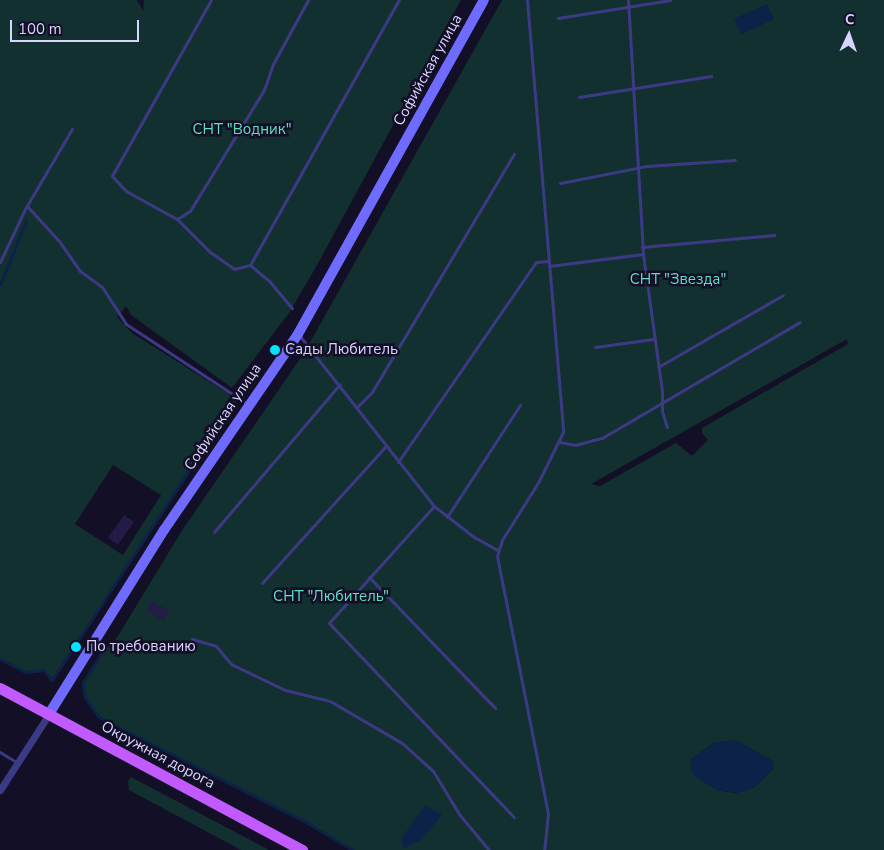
<!DOCTYPE html>
<html>
<head>
<meta charset="utf-8">
<style>
  body { margin:0 }
  #map { position:relative; width:884px; height:850px; overflow:hidden; background:#130f26; font-family:"Nunito Sans",sans-serif }
  div>[style] { position:absolute }
  [style*='--x'] { left:calc(var(--x)*1px); top:calc(var(--y)*1px); width:calc(var(--w)*1px); rotate:calc(var(--a)*1deg) }
  .green>* { inset:0; background:#12302f }
  .water>* { inset:0; background:#0c2248; transform-origin:0 0 }
  .stream>* { height:2.5px; margin:-1.25px; padding:0 1.25px; transform-origin:1.25px; border-radius:1.25px; background:#0c2248 }
  .building>* { inset:0; background:#241b47; transform-origin:0 0 }
  .lane>* { height:3px; margin:-1.5px; padding:0 1.5px; transform-origin:1.5px; border-radius:1.5px; background:#3d3a85 }
  .street>* { height:7px; margin:-3.5px; padding:0 3.5px; transform-origin:3.5px; border-radius:3.5px; background:#3d3a85 }
  .secondary>* { height:10px; margin:-5px; padding:0 5px; transform-origin:5px; border-radius:5px; background:#6f6bff }
  .primary>* { height:11px; margin:-5.5px; padding:0 5.5px; transform-origin:5.5px; border-radius:5.5px; background:#c25bff }
  .dots>* { width:14px; height:14px; translate:-50% -50%; box-sizing:border-box; border:2px solid #130f26; border-radius:50% }
  span { translate:-50% -50%; white-space:nowrap; text-align:center; line-height:1.15; -webkit-text-stroke:5px #130f26; paint-order:stroke }
  .street-label { font-size:15px; color:#d9d4ff }
  .park-label { font-size:15px; color:#5fe0c0 }
  .poi-label { font-size:15px; color:#d9d4ff }
  .left { translate:0 -50%; text-align:left }
  .north { position:absolute; left:824px; top:10px; width:50px; height:50px; -webkit-text-stroke:4px #130f26; paint-order:stroke; rotate:3deg; font-size:14px; font-weight:700; line-height:20px; text-align:center; color:#d9d4ff }
  .north::after { content:''; display:block; margin:auto; width:18px; height:22px; background:#d9d4ff; clip-path:polygon(50% 0,100% 100%,50% 72%,0 100%) }
  .scale { position:absolute; left:10px; top:20px; width:129px; height:22px; box-sizing:border-box; border:2px solid #d9d4ff; border-top:0; padding-left:6px; font-size:15px; line-height:18px; white-space:nowrap; color:#d9d4ff; -webkit-text-stroke:4px #130f26; paint-order:stroke }
</style>
</head>
<body>
<div id="map">
  <div class="green">
    <i style="clip-path:polygon(evenodd,0 0,137px 0,143px 11px,144px 0,461px 0,316px 267px,289px 313px,232px 388px,131px 315px,126px 306px,117px 317px,132px 333px,229px 394px,234px 402px,52px 680px,44px 670px,26px 672px,0 659px,0 0,113px 465px,161px 495px,123px 555px,75px 524px,113px 465px)"></i>
    <i style="clip-path:polygon(evenodd,502px 0,884px 0,884px 850px,353px 850px,308px 823px,107px 722px,93px 710px,85px 697px,83px 684px,89px 671px,107px 645px,111px 645px,118px 636px,181px 532px,304px 353px,502px 0,847px 339px,848px 344px,702px 428px,702px 433px,708px 440px,692px 456px,676px 443px,600px 486px,591px 484px,847px 339px,502px 0,715px 742px,764px 756px,774px 762px,772px 770px,755px 787px,736px 793px,716px 790px,690px 760px,715px 742px)"></i>
    <i style="clip-path:polygon(131px 777px,269px 850px,241px 850px,129px 790px,128px 781px)"></i>
  </div>
  <div class="water">
    <i style="left:767px;top:4px;width:17px;height:36px;rotate:66deg"></i>
    <i style="clip-path:polygon(736px 740px,774px 762px,772px 770px,755px 787px,737px 793px,716px 790px,692px 774px,690px 760px,715px 742px)"></i>
    <i style="clip-path:polygon(425px 805px,442px 815px,421px 840px,403px 849px,402px 838px)"></i>
  </div>
  <div class="stream">
    <i style="--x:0;--y:285;--w:69;--a:-67.9"></i>
    <i style="--x:107;--y:645;--w:46;--a:121.6"></i>
    <i style="--x:83;--y:684;--w:13;--a:81"></i>
    <i style="--x:85;--y:697;--w:24;--a:55"></i>
    <i style="--x:99;--y:717;--w:234;--a:26.9"></i>
    <i style="--x:308;--y:823;--w:52;--a:31"></i>
    <i style="--x:0;--y:659;--w:29;--a:27"></i>
    <i style="--x:26;--y:672;--w:18;--a:-6"></i>
    <i style="--x:44;--y:670;--w:13;--a:51"></i>
    <i style="--x:52;--y:680;--w:332;--a:-56.8"></i>
    <i style="--x:234;--y:402;--w:41;--a:-62.2"></i>
  </div>
  <div class="building">
    <i style="left:124px;top:515px;width:12px;height:28px;rotate:35deg"></i>
    <i style="left:152px;top:601px;width:20px;height:11px;rotate:30deg"></i>
  </div>
  <div class="lane">
    <i style="--x:211;--y:0;--w:202;--a:119.4"></i>
    <i style="--x:112;--y:176;--w:21;--a:47"></i>
    <i style="--x:126;--y:191;--w:58;--a:28.8"></i>
    <i style="--x:177;--y:219;--w:15;--a:-32"></i>
    <i style="--x:190;--y:211;--w:142;--a:-58.6"></i>
    <i style="--x:264;--y:90;--w:28;--a:-71"></i>
    <i style="--x:273;--y:64;--w:73;--a:-61.3"></i>
    <i style="--x:527;--y:0;--w:433;--a:85.2"></i>
    <i style="--x:563;--y:432;--w:55;--a:116.1"></i>
    <i style="--x:539;--y:481;--w:70;--a:122.1"></i>
    <i style="--x:502;--y:540;--w:17;--a:107"></i>
    <i style="--x:497;--y:556;--w:263;--a:78.8"></i>
    <i style="--x:548;--y:814;--w:36;--a:96"></i>
    <i style="--x:628;--y:0;--w:254;--a:86.6"></i>
    <i style="--x:643;--y:254;--w:138;--a:82.1"></i>
    <i style="--x:662;--y:391;--w:20;--a:90"></i>
    <i style="--x:662;--y:411;--w:17;--a:73"></i>
    <i style="--x:558;--y:18;--w:114;--a:-9.1"></i>
    <i style="--x:579;--y:97;--w:134;--a:-9"></i>
    <i style="--x:560;--y:183;--w:89;--a:-11.1"></i>
    <i style="--x:647;--y:166;--w:88;--a:-3.9"></i>
    <i style="--x:27;--y:206;--w:47;--a:47.6"></i>
    <i style="--x:59;--y:241;--w:37;--a:55"></i>
    <i style="--x:80;--y:271;--w:27;--a:36"></i>
    <i style="--x:102;--y:287;--w:44;--a:57"></i>
    <i style="--x:126;--y:324;--w:146;--a:33.3"></i>
    <i style="--x:177;--y:219;--w:47;--a:45"></i>
    <i style="--x:210;--y:252;--w:29;--a:35"></i>
    <i style="--x:234;--y:269;--w:16;--a:-14"></i>
    <i style="--x:250;--y:265;--w:26;--a:40"></i>
    <i style="--x:270;--y:282;--w:34;--a:50"></i>
    <i style="--x:642;--y:247;--w:133;--a:-5.2"></i>
    <i style="--x:0;--y:262;--w:59;--a:-64.7"></i>
    <i style="--x:25;--y:209;--w:93;--a:-59.6"></i>
    <i style="--x:250;--y:265;--w:304;--a:-60.7"></i>
    <i style="--x:549;--y:266;--w:95;--a:-7.3"></i>
    <i style="--x:299;--y:335;--w:218;--a:51.7"></i>
    <i style="--x:434;--y:506;--w:51;--a:37.8"></i>
    <i style="--x:474;--y:537;--w:26;--a:29"></i>
    <i style="--x:595;--y:347;--w:59;--a:-7.9"></i>
    <i style="--x:658;--y:367;--w:144;--a:-29.9"></i>
    <i style="--x:358;--y:406;--w:20;--a:-45"></i>
    <i style="--x:372;--y:392;--w:277;--a:-59.2"></i>
    <i style="--x:560;--y:442;--w:15;--a:11"></i>
    <i style="--x:575;--y:445;--w:28;--a:-15"></i>
    <i style="--x:602;--y:438;--w:229;--a:-30.4"></i>
    <i style="--x:398;--y:462;--w:243;--a:-55.4"></i>
    <i style="--x:536;--y:262;--w:13;--a:-4"></i>
    <i style="--x:434;--y:506;--w:157;--a:131.9"></i>
    <i style="--x:329;--y:623;--w:268;--a:46.4"></i>
    <i style="--x:447;--y:517;--w:134;--a:-56.9"></i>
    <i style="--x:214;--y:532;--w:194;--a:-49.6"></i>
    <i style="--x:369;--y:577;--w:182;--a:46.1"></i>
    <i style="--x:262;--y:583;--w:183;--a:-47.9"></i>
    <i style="--x:192;--y:639;--w:25;--a:16"></i>
    <i style="--x:216;--y:646;--w:23;--a:50"></i>
    <i style="--x:231;--y:664;--w:60;--a:25.7"></i>
    <i style="--x:285;--y:690;--w:46;--a:13.7"></i>
    <i style="--x:330;--y:701;--w:83;--a:30.3"></i>
    <i style="--x:402;--y:743;--w:42;--a:42.1"></i>
    <i style="--x:433;--y:771;--w:50;--a:58.8"></i>
    <i style="--x:459;--y:814;--w:47;--a:50.2"></i>
    <i style="--x:0;--y:752;--w:19;--a:32"></i>
  </div>
  <div class="street">
    <i style="--x:0;--y:790;--w:90;--a:-57.2"></i>
  </div>
  <div class="secondary">
    <i style="--x:49;--y:714;--w:217;--a:-58"></i>
    <i style="--x:164;--y:530;--w:237;--a:-55.6"></i>
    <i style="--x:298;--y:334;--w:382;--a:-60.9"></i>
  </div>
  <div class="primary">
    <i style="--x:0;--y:688;--w:343;--a:28.2"></i>
  </div>
  <div class="dots">
    <i style="left:275px;top:350px;background:#00e5ff"></i>
    <i style="left:76px;top:647px;background:#00e5ff"></i>
  </div>
  <div class="street-label">
    <span style="left:428px;top:70px;rotate:-61deg">Софийская улица</span>
    <span style="left:223px;top:417px;rotate:-56deg">Софийская улица</span>
    <span style="left:158px;top:755px;rotate:28deg">Окружная дорога</span>
  </div>
  <div class="park-label">
    <span style="left:242px;top:130px">СНТ "Водник"</span>
    <span style="left:678px;top:280px">СНТ "Звезда"</span>
    <span style="left:331px;top:597px">СНТ "Любитель"</span>
  </div>
  <div class="poi-label">
    <span class="left" style="left:285px;top:350px">Сады Любитель</span>
    <span class="left" style="left:86px;top:647px">По требованию</span>
  </div>
  <div class="north">С</div>
  <div class="scale">100 m</div>
</div>
</body>
</html>
